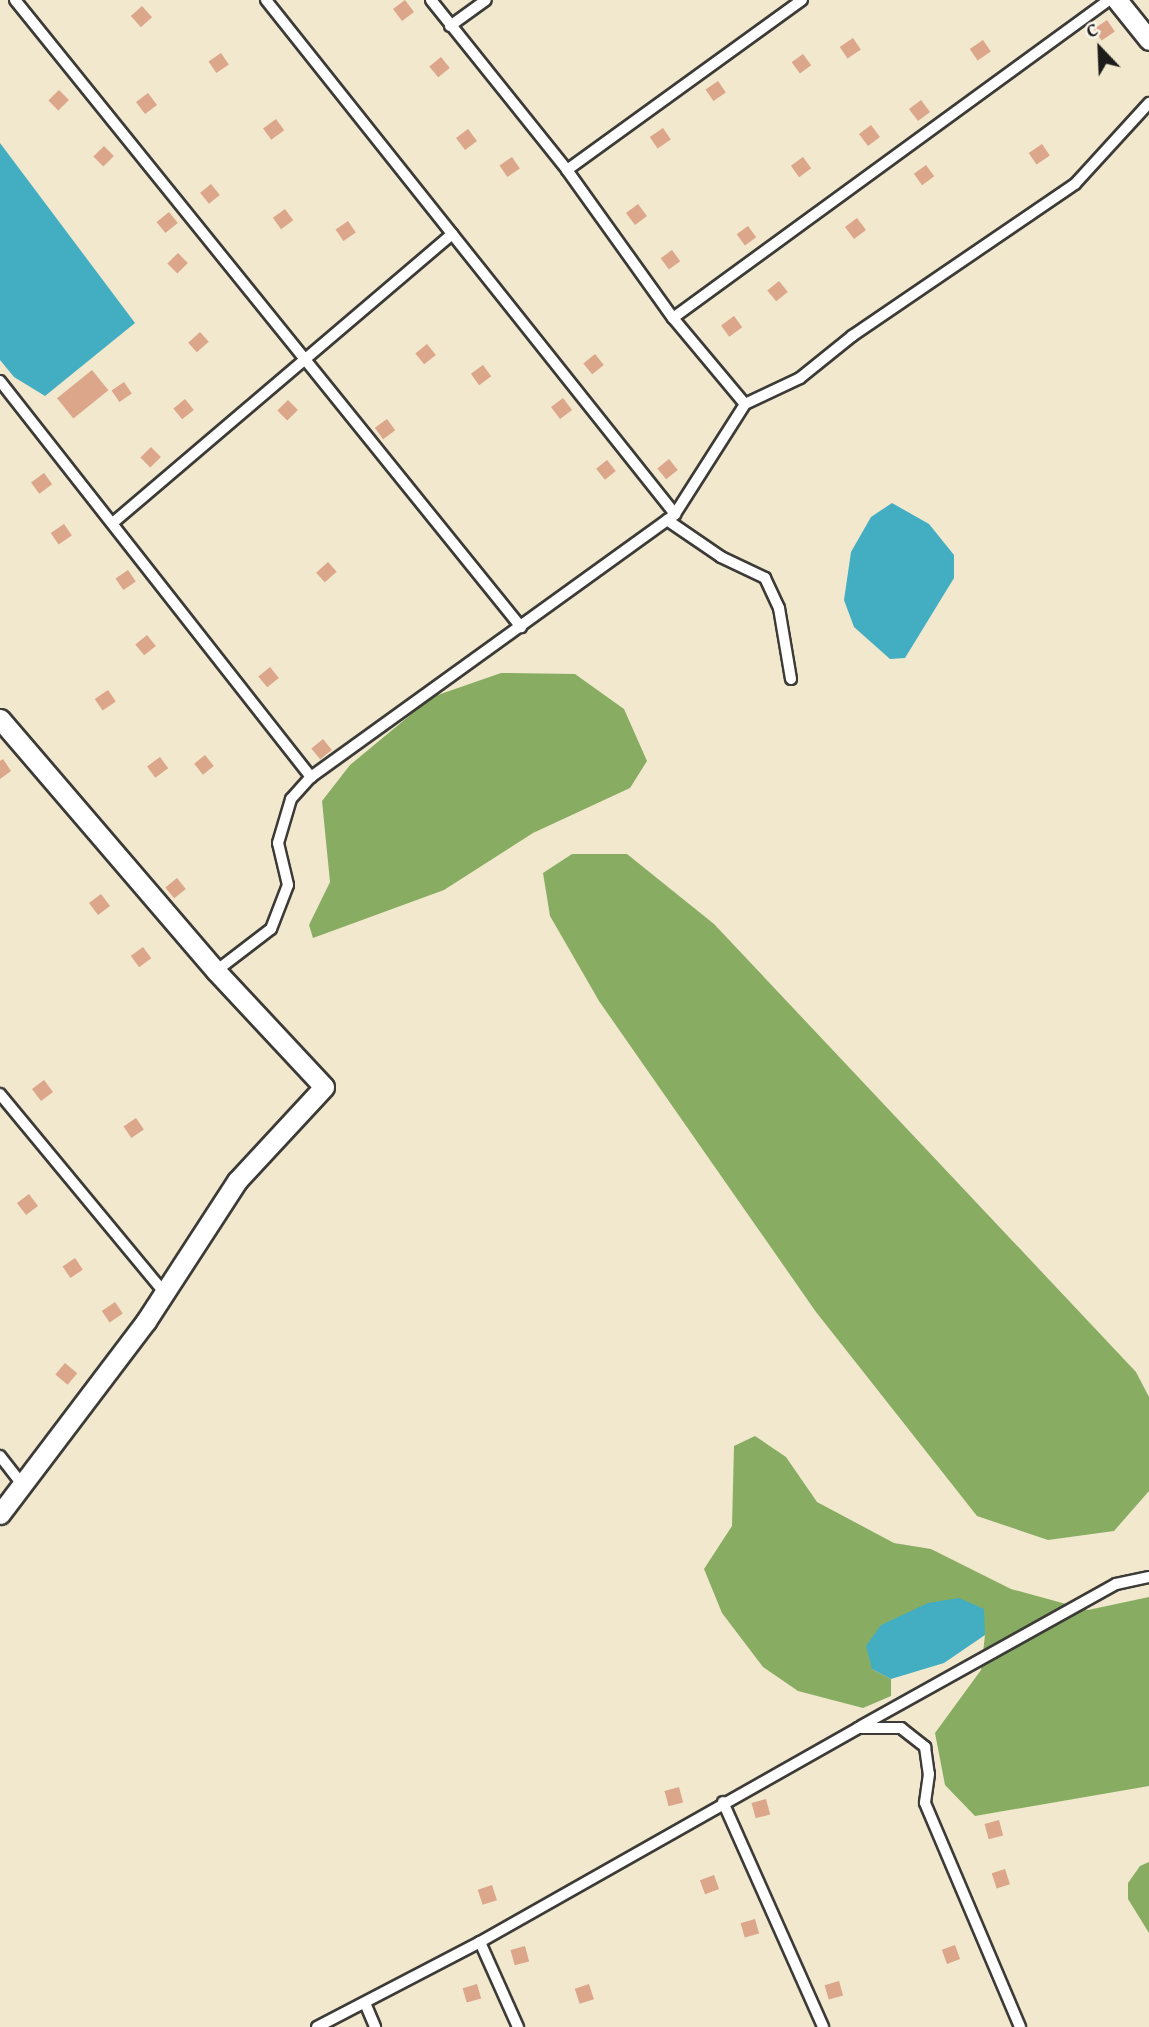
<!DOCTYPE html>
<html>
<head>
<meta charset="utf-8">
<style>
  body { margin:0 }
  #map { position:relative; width:1149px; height:2027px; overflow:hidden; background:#f1e8ce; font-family:"Gentium Book Plus",serif }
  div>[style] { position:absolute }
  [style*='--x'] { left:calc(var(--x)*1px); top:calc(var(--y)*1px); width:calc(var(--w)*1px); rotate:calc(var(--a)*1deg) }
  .forest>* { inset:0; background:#88ad62 }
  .water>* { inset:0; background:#43aec2 }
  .building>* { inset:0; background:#dba689; transform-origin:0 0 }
  .roads { filter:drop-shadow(2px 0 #3c3b37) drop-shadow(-2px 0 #3c3b37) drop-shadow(0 2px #3c3b37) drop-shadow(0 -2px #3c3b37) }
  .lane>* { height:10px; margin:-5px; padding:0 5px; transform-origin:5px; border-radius:5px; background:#fff }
  .street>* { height:19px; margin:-9.5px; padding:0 9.5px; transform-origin:9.5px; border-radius:9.5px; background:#fff }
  span { translate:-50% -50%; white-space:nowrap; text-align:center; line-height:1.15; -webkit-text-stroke:6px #fbf7ec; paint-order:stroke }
  .north { position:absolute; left:1065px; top:14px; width:70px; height:70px; -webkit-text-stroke:5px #fbf7ec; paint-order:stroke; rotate:337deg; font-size:19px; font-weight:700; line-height:28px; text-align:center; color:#1c1c1c }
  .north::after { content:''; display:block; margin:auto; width:24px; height:32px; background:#1c1c1c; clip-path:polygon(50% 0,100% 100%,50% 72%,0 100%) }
</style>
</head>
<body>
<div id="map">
  <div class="forest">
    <i style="clip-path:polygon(501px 673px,575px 674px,624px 709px,647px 761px,630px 788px,533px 833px,444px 890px,313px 938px,309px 925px,330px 882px,322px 801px,350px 765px,432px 697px)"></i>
    <i style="clip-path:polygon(572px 854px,627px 854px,714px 924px,1136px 1372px,1149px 1397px,1149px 1491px,1114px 1531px,1048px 1540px,977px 1516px,816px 1312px,599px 1001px,550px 916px,543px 873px)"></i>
    <i style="clip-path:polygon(755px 1436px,786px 1457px,817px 1502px,894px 1543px,931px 1549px,1011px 1589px,1088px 1610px,1149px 1597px,1149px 1786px,975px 1816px,945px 1785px,935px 1733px,981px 1670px,985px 1635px,872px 1669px,891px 1679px,891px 1696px,863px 1708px,798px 1691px,763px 1667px,722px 1613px,704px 1569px,732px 1526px,734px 1446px)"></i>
    <i style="clip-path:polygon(1149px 1862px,1149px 1933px,1128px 1899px,1128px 1883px,1140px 1866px)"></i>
  </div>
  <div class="water">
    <i style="clip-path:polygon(0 143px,135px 323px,45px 396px,14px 377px,0 360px)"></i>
    <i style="clip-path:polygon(892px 503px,929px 524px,954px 555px,954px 578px,905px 658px,890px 659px,854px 627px,844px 600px,851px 552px,871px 517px)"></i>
    <i style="clip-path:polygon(959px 1598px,984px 1609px,985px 1635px,944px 1663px,891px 1679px,872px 1669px,866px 1646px,881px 1625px,928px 1603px)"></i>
  </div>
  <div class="building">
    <i style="left:405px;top:0;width:15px;height:15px;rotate:53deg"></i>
    <i style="left:142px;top:6px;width:15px;height:15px;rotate:48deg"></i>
    <i style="left:1107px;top:20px;width:14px;height:16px;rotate:56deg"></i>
    <i style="left:853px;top:38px;width:14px;height:16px;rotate:56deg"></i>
    <i style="left:983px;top:40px;width:14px;height:16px;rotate:56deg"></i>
    <i style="left:221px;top:53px;width:14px;height:15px;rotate:56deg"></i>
    <i style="left:803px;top:54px;width:14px;height:14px;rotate:54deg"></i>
    <i style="left:441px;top:57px;width:14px;height:15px;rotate:51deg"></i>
    <i style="left:718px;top:81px;width:14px;height:15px;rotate:56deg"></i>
    <i style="left:59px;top:90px;width:14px;height:15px;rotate:45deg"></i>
    <i style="left:148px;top:93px;width:15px;height:15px;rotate:53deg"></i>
    <i style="left:921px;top:100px;width:15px;height:15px;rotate:53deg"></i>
    <i style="left:276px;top:119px;width:14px;height:16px;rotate:54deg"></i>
    <i style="left:871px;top:125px;width:15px;height:15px;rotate:53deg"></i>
    <i style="left:663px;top:128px;width:14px;height:16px;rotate:56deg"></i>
    <i style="left:468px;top:129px;width:15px;height:15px;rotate:53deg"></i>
    <i style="left:1042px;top:144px;width:14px;height:16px;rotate:56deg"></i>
    <i style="left:104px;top:146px;width:14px;height:15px;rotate:45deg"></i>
    <i style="left:512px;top:157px;width:14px;height:15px;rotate:56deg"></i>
    <i style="left:803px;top:157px;width:14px;height:15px;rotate:54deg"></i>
    <i style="left:926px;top:165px;width:14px;height:15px;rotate:54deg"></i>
    <i style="left:211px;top:184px;width:14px;height:14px;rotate:51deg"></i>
    <i style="left:638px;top:204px;width:15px;height:15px;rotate:53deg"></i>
    <i style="left:285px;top:209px;width:14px;height:15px;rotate:54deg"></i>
    <i style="left:169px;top:212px;width:14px;height:16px;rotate:51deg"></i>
    <i style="left:857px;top:218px;width:15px;height:15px;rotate:53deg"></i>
    <i style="left:348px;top:221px;width:14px;height:15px;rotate:56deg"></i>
    <i style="left:748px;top:226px;width:14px;height:14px;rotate:54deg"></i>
    <i style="left:672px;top:250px;width:14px;height:14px;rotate:54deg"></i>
    <i style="left:178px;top:253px;width:14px;height:15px;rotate:45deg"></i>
    <i style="left:779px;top:281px;width:14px;height:15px;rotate:51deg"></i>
    <i style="left:734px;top:316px;width:14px;height:16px;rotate:54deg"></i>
    <i style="left:200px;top:332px;width:13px;height:16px;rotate:48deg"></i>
    <i style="left:427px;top:344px;width:14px;height:15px;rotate:51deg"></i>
    <i style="left:595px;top:354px;width:14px;height:15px;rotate:51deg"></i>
    <i style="left:483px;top:365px;width:14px;height:15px;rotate:54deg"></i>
    <i style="left:92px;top:370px;width:26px;height:45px;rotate:51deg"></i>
    <i style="left:124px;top:382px;width:14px;height:15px;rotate:56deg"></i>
    <i style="left:563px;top:398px;width:15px;height:15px;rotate:53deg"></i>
    <i style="left:185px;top:399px;width:14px;height:15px;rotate:51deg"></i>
    <i style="left:288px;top:400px;width:14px;height:15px;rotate:45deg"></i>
    <i style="left:387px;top:419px;width:14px;height:15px;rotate:54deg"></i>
    <i style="left:151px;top:447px;width:14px;height:15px;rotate:45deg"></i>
    <i style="left:669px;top:459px;width:14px;height:15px;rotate:51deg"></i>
    <i style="left:607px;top:460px;width:14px;height:14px;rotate:51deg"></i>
    <i style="left:44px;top:473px;width:14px;height:16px;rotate:54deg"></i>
    <i style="left:64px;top:524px;width:14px;height:16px;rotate:56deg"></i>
    <i style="left:328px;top:562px;width:13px;height:16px;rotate:48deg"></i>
    <i style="left:128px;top:570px;width:14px;height:15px;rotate:56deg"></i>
    <i style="left:147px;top:635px;width:14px;height:15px;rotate:51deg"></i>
    <i style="left:270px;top:667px;width:14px;height:15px;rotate:51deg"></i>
    <i style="left:108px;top:690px;width:14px;height:16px;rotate:56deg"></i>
    <i style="left:323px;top:739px;width:14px;height:15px;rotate:51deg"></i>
    <i style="left:205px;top:755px;width:14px;height:14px;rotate:51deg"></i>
    <i style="left:160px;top:757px;width:14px;height:16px;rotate:54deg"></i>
    <i style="clip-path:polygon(3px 759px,11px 771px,0 779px,0 761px)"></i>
    <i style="left:177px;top:878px;width:14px;height:15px;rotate:51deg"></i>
    <i style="left:101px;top:894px;width:15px;height:15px;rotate:53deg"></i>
    <i style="left:143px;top:947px;width:14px;height:15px;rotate:54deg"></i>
    <i style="left:44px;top:1080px;width:15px;height:15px;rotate:53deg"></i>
    <i style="left:136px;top:1118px;width:14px;height:15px;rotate:56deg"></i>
    <i style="left:29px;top:1194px;width:15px;height:15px;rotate:53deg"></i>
    <i style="left:75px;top:1258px;width:14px;height:15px;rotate:56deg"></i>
    <i style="left:115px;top:1302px;width:14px;height:16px;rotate:56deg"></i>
    <i style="left:65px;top:1363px;width:16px;height:15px;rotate:40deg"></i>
    <i style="left:679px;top:1787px;width:16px;height:15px;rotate:75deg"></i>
    <i style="left:766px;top:1799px;width:16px;height:15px;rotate:75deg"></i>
    <i style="left:999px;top:1820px;width:16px;height:15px;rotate:75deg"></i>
    <i style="left:1005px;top:1869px;width:16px;height:14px;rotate:72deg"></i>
    <i style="left:714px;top:1875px;width:15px;height:15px;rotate:70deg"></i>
    <i style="left:492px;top:1885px;width:16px;height:15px;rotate:72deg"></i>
    <i style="left:755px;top:1919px;width:15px;height:15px;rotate:74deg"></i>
    <i style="left:955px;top:1945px;width:15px;height:14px;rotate:70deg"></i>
    <i style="left:525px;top:1946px;width:16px;height:15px;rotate:75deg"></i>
    <i style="left:839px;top:1981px;width:15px;height:15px;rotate:74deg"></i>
    <i style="left:477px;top:1984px;width:15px;height:15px;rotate:74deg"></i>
    <i style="left:589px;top:1984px;width:16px;height:15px;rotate:72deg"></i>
  </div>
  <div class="roads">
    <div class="lane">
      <i style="--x:15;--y:0;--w:806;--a:51.1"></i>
      <i style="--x:266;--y:0;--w:657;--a:51.49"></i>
      <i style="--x:431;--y:0;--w:218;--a:51.3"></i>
      <i style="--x:567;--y:170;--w:182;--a:54.4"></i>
      <i style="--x:673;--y:318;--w:112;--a:50.1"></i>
      <i style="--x:450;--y:26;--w:44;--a:-35.8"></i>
      <i style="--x:567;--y:170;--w:290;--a:-35.9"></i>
      <i style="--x:673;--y:318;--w:540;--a:-36.11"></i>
      <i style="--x:0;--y:381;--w:504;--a:51.86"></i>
      <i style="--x:667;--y:520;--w:65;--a:34.4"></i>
      <i style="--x:721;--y:557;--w:49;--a:25.5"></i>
      <i style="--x:765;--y:578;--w:33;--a:65"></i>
      <i style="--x:779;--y:608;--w:72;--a:80.4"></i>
      <i style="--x:115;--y:521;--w:443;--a:-40.4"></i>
      <i style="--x:216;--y:971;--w:69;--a:-37.4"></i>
      <i style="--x:271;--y:929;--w:47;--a:-68.9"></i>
      <i style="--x:288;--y:885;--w:43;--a:-103.4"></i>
      <i style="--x:278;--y:843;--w:46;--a:-73.5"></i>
      <i style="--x:291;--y:799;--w:30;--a:-48"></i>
      <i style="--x:311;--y:777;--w:449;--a:-35.8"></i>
      <i style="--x:675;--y:514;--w:130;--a:-57.5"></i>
      <i style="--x:745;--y:404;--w:61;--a:-25.3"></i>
      <i style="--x:800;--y:378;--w:67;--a:-38.9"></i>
      <i style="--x:852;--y:336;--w:270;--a:-34.3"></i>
      <i style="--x:1075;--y:184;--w:110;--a:-47.6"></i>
      <i style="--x:0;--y:1094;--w:257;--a:50.4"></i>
      <i style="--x:0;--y:1456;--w:36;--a:52"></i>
      <i style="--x:861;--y:1726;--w:292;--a:-29.1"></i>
      <i style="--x:1116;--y:1584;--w:34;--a:-12"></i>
      <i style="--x:723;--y:1802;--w:246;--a:66"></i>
      <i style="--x:480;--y:1942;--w:93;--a:65.9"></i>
      <i style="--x:365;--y:2003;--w:26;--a:67"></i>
      <i style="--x:317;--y:2027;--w:184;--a:-27.5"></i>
      <i style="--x:480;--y:1942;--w:434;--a:-29.5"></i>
      <i style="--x:858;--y:1728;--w:43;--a:0"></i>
      <i style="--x:901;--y:1728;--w:31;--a:38"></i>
      <i style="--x:925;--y:1747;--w:27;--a:82"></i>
      <i style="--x:929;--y:1774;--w:29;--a:98"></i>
      <i style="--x:925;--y:1803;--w:243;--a:67"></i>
    </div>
    <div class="street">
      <i style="--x:1117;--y:0;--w:51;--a:51.3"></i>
      <i style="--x:0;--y:719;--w:332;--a:49.4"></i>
      <i style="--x:216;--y:971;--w:158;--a:47"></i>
      <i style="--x:324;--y:1087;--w:128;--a:132.8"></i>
      <i style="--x:237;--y:1181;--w:167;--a:123"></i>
      <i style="--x:146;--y:1321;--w:242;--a:127.1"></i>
    </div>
  </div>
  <div class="north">С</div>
</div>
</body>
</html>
